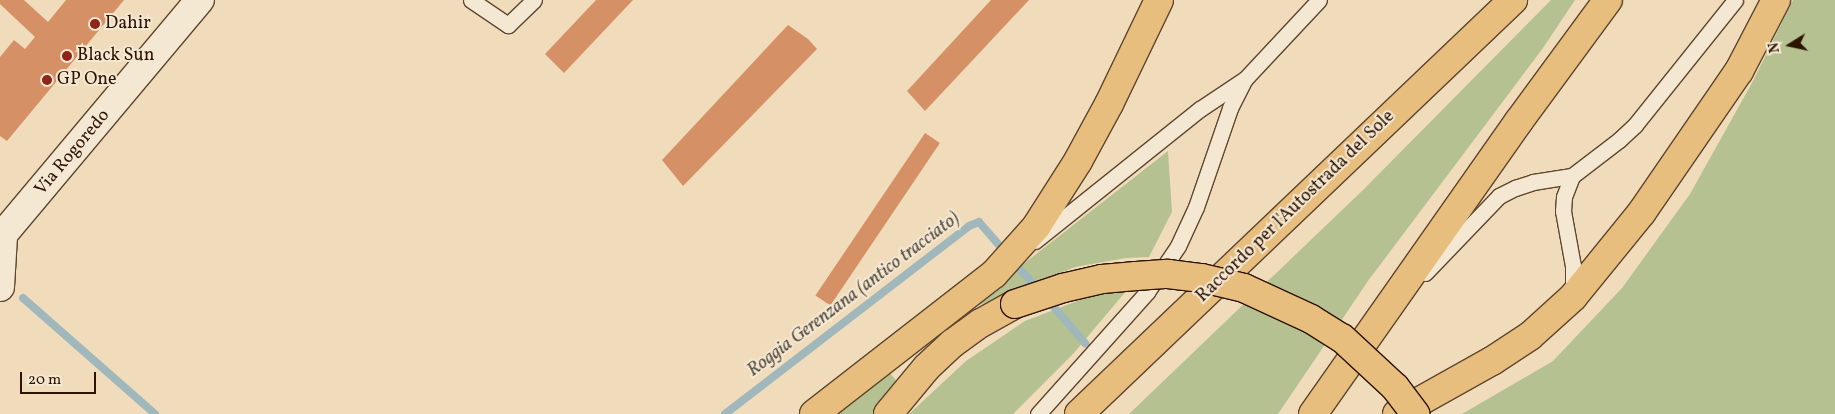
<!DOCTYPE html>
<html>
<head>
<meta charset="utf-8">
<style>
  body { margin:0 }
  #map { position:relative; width:1835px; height:414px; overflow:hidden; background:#f0dcbb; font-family:Vollkorn,serif }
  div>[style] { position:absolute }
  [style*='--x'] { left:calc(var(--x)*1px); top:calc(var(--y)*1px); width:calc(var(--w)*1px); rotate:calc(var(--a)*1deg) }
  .green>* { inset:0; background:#b6c192 }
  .stream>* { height:8px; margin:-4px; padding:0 4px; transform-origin:4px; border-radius:4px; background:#a0b8bc }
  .building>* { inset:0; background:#d69066; transform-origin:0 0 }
  .roads { filter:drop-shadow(1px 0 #5e462f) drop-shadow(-1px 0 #5e462f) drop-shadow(0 1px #5e462f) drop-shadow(0 -1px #5e462f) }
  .lane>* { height:15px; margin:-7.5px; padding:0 7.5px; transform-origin:7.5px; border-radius:7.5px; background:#f5e8d3 }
  .secondary>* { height:28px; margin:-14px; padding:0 14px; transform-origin:14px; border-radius:14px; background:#f5e8d3 }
  .highway>* { height:28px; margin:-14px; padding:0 14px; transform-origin:14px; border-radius:14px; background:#e8be7e }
  .bridges { filter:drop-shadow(1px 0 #2d1400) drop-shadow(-1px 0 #2d1400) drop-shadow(0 1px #2d1400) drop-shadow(0 -1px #2d1400) }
  .highway-bridge>* { height:28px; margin:-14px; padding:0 14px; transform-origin:14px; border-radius:14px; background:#e8be7e }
  .dots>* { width:14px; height:14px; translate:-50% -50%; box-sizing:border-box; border:2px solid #f5e8d3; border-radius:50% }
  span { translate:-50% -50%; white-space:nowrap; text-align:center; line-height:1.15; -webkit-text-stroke:4px #f5e8d3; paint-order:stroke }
  .poi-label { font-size:18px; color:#2d1400 }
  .left { translate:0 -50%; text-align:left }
  .street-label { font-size:18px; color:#2d1400 }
  .water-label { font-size:19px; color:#554d42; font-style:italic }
  .north { position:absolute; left:1765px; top:20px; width:50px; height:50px; -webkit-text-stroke:4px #f5e8d3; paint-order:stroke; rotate:260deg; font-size:14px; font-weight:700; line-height:20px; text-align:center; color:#2d1400 }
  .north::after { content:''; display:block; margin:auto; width:18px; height:22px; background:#2d1400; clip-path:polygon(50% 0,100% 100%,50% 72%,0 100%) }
  .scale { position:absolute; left:20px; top:372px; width:76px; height:22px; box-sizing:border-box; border:2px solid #2d1400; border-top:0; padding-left:6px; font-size:15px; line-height:18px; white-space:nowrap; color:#2d1400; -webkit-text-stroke:4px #f5e8d3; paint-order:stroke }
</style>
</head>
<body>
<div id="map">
  <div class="green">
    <i style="clip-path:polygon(1551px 0,1575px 0,1543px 48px,1368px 281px,1278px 414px,1129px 414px,1363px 190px)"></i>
    <i style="clip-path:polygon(1793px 0,1835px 0,1835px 414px,1462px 414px,1553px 361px,1622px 288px,1690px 194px,1753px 81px)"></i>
    <i style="clip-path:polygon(1168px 151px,1172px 212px,1149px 257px,1126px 258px,1075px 267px,962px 312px)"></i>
    <i style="clip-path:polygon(1127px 290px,1073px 354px,1013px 414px,909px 414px,966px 361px,1025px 321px,1085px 298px)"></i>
    <i style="clip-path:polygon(889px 372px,899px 384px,874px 414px,835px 414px)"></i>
  </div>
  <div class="stream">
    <i style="--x:1018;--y:267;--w:31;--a:48"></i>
    <i style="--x:23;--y:298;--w:176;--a:41.3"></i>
    <i style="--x:1046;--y:298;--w:60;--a:49.1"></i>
    <i style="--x:725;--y:414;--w:308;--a:-37.6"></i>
    <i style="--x:969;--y:226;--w:11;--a:-22"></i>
    <i style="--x:979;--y:222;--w:30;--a:49"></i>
  </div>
  <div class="building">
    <i style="clip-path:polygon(0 0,24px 0,48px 22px,66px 0,124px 0,7px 141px,0 136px,0 57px,14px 40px,25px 49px,35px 37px,0 4px)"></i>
    <i style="clip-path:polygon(596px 0,633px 0,564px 73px,545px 54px)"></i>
    <i style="clip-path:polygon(991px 0,1029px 0,925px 111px,907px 91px)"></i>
    <i style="clip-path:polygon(788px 25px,808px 39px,817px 49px,683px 186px,662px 160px)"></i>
    <i style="left:925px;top:133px;width:18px;height:196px;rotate:34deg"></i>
  </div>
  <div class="roads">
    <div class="lane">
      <i style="--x:471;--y:0;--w:45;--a:34"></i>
      <i style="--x:508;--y:25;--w:36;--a:-44"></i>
      <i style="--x:1572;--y:176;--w:22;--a:111"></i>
      <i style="--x:1564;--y:197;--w:14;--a:94"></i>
      <i style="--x:1563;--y:211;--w:56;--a:79.7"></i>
      <i style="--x:1573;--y:266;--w:29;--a:90"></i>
      <i style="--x:1035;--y:241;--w:211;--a:-38.7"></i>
      <i style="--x:1200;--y:109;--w:54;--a:-33.7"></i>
      <i style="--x:1245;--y:79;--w:108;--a:-46.9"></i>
      <i style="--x:1425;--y:273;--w:107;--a:-46.1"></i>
      <i style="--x:1499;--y:196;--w:18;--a:-27"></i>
      <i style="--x:1515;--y:188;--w:19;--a:-18"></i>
      <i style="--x:1533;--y:182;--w:39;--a:-9"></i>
      <i style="--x:1572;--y:176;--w:59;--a:-37.5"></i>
      <i style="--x:1619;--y:140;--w:22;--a:-43"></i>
      <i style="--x:1635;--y:125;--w:160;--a:-51.3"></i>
      <i style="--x:1038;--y:414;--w:164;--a:-48.2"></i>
      <i style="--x:1147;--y:292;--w:55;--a:-56"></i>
      <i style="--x:1178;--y:246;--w:43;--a:-65.2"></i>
      <i style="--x:1196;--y:207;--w:105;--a:-71"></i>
      <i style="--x:1230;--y:108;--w:31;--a:-63"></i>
    </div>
    <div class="secondary">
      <i style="--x:0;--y:238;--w:311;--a:-50"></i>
      <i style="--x:0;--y:287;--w:51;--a:-86.6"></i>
    </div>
    <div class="highway">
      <i style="--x:814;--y:414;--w:228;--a:-37.9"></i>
      <i style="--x:994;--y:274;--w:63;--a:-48.2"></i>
      <i style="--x:1036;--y:227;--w:78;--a:-57.5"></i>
      <i style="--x:1078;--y:161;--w:65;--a:-61.5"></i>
      <i style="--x:1109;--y:104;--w:115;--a:-64.3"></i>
      <i style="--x:888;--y:414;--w:61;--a:-50.3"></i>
      <i style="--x:927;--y:367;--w:35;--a:-43"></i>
      <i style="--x:953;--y:343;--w:34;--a:-36"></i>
      <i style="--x:981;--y:323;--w:39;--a:-29"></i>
      <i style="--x:1079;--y:414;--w:600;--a:-43.65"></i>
      <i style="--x:1313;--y:414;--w:358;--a:-54.9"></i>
      <i style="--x:1519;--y:121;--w:150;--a:-53.7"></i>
      <i style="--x:1397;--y:414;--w:109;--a:-29.2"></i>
      <i style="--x:1492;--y:361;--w:45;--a:-33.3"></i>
      <i style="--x:1530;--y:336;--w:58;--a:-42.2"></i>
      <i style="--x:1573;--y:297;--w:109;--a:-50.9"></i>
      <i style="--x:1642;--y:212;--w:171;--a:-55.5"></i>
      <i style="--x:1739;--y:71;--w:80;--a:-62.5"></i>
    </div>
  </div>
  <div class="bridges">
    <div class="highway-bridge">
      <i style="--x:1015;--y:304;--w:51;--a:-18.4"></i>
      <i style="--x:1063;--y:288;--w:40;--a:-13"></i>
      <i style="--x:1102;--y:279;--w:34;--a:-5"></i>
      <i style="--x:1136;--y:276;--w:32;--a:-4"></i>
      <i style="--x:1168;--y:274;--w:34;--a:7"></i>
      <i style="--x:1202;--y:278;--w:43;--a:13.4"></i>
      <i style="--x:1244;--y:288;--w:74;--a:24.8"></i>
      <i style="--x:1311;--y:319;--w:36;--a:32"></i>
      <i style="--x:1342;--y:338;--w:72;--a:42.8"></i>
      <i style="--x:1395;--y:387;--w:34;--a:53"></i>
    </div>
  </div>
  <div class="dots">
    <i style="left:95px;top:24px;background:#8f2418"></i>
    <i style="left:67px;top:56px;background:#8f2418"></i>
    <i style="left:47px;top:80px;background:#8f2418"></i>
  </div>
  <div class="poi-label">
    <span class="left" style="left:105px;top:24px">Dahir</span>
    <span class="left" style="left:77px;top:56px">Black Sun</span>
    <span class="left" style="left:57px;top:80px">GP One</span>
  </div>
  <div class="street-label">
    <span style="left:73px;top:153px;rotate:-50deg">Via Rogoredo</span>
    <span style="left:1296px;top:207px;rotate:-44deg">Raccordo per l'Autostrada del Sole</span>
  </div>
  <div class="water-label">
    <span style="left:854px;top:295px;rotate:-37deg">Roggia Gerenzana (antico tracciato)</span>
  </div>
  <div class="north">N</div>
  <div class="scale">20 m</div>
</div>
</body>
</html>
